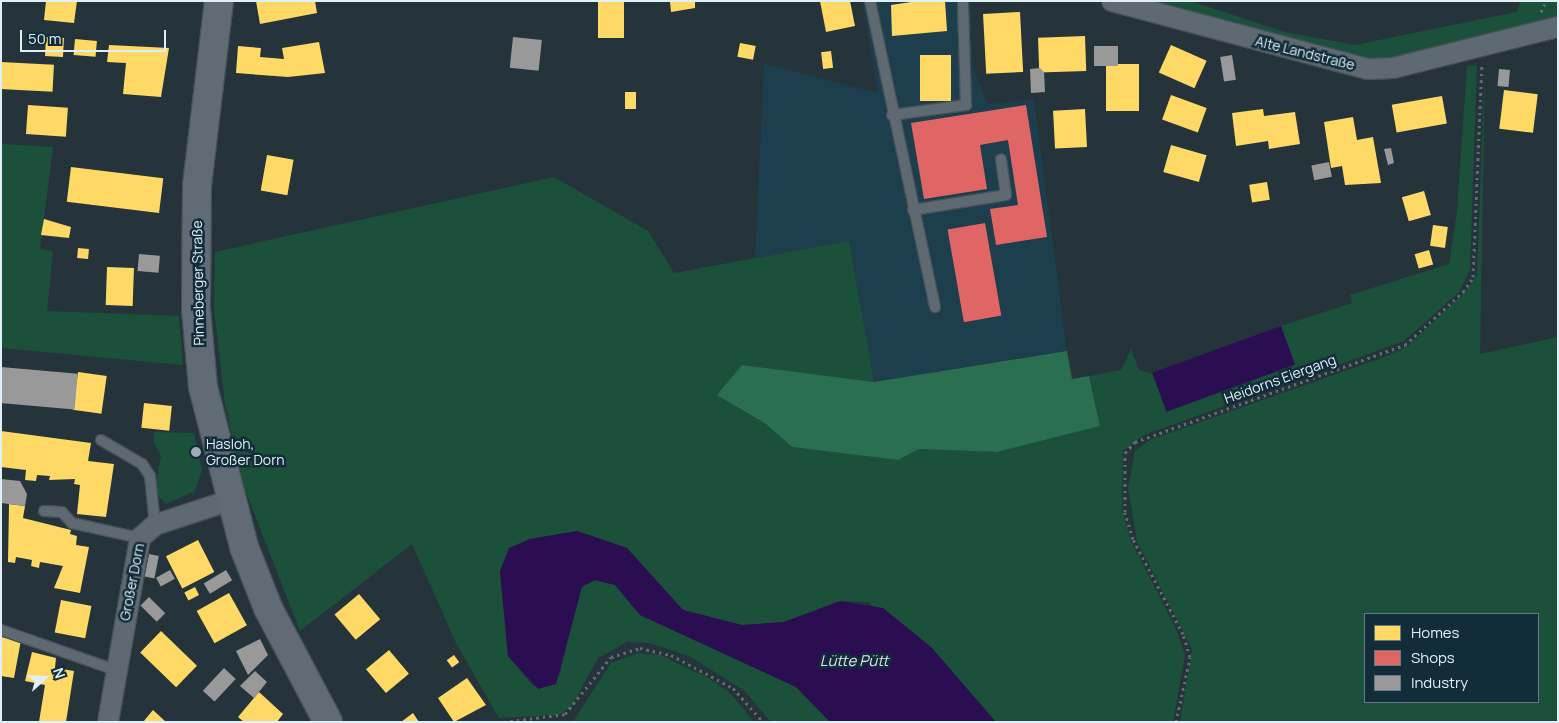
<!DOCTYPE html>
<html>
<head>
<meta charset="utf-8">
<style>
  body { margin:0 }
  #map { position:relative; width:1559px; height:723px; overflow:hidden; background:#25343a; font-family:Manrope,sans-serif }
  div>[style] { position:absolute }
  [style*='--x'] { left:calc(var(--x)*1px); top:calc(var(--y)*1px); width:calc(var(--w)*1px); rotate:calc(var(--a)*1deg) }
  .built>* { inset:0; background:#1d3e4d }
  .green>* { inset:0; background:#1b513a }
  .forest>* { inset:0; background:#296f50 }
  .water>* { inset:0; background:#2a0e51; transform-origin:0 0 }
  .homes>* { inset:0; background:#ffd966; transform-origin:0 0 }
  .shops>* { inset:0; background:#e06666; transform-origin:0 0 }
  .industry>* { inset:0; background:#999; transform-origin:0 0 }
  .path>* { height:3px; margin-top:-1.5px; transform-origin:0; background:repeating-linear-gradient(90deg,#626b73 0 2.5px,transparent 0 6.5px) }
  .roads { filter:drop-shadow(1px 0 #455157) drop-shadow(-1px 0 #455157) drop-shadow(0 1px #455157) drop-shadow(0 -1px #455157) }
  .service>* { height:10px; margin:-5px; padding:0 5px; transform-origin:5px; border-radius:5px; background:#5f6971 }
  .minor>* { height:20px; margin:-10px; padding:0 10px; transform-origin:10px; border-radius:10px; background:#5f6971 }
  .secondary>* { height:28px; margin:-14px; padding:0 14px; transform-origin:14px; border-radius:14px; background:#606b76 }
  .dots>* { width:14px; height:14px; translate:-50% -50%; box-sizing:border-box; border:2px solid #122d39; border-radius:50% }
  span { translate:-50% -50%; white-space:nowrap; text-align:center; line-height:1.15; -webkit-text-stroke:5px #122d39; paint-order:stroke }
  .street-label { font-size:14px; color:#e0f0f8 }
  .poi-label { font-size:14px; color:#e0f0f8 }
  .left { translate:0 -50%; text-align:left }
  .water-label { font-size:15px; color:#e6e1f7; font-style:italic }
  .frame { position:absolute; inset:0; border:2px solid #e0f0f8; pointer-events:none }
  .legend { position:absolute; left:1364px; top:613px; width:175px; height:90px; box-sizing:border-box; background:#122d39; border:1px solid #647b85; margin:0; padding:6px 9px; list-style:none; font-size:15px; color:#e0f0f8 }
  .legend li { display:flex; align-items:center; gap:10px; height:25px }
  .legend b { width:25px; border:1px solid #647b85 }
  .north { position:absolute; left:20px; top:653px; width:50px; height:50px; -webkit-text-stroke:4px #122d39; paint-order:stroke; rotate:71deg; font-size:14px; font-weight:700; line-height:20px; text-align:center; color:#e0f0f8 }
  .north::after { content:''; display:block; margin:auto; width:18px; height:22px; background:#e0f0f8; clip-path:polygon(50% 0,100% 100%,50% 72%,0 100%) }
  .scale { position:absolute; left:20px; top:30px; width:146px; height:22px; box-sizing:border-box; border:2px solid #e0f0f8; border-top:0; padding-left:6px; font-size:15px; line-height:18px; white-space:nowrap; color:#e0f0f8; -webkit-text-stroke:4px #122d39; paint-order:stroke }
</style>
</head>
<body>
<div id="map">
  <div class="built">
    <i style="clip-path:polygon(862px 1px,970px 1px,973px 68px,988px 104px,1034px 99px,1067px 351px,874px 382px,849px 241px,755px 258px,764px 64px,878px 93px)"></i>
  </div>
  <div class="green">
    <i style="clip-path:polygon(1136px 1px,1190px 1px,1285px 32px,1355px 45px,1516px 12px,1521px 1px,1558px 1px,1558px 18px,1396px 61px,1365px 63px)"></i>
    <i style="clip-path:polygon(evenodd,1485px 63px,1480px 354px,1558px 337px,1558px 722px,1180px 722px,1192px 649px,1137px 541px,1128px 488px,1135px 451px,1150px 440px,1387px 356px,1408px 346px,1465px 292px,1477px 275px,1485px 63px,1538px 614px,1538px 702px,1365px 702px,1365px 614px,1538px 614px)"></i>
    <i style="clip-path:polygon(1477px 65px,1470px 270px,1459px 292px,1404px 341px,1144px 435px,1123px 451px,1122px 509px,1130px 539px,1176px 629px,1185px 655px,1173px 722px,996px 722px,931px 647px,868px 602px,840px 601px,784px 622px,742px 625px,683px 610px,627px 548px,577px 531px,530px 539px,500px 571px,508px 656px,533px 686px,559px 677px,578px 598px,582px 586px,595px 580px,615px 585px,640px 615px,796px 687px,830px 722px,771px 722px,745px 691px,691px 657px,650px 643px,627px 642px,598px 658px,571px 707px,559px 715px,499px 718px,456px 643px,412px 544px,300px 631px,244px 487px,225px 404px,214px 309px,215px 252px,554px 177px,648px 231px,674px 273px,849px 241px,874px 382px,742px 365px,718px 395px,766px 424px,792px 447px,898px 460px,919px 449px,997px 452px,1100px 426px,1089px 376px,1121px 370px,1131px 349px,1139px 370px,1153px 374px,1167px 412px,1294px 365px,1281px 326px,1352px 303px,1350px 295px,1449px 264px,1457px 211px,1467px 66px)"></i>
    <i style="clip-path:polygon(1px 144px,53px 147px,40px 249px,53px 251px,47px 311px,179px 316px,183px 365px,1px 348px)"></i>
    <i style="clip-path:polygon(154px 432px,194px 433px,202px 470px,195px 491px,166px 504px,154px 491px,161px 456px,153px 442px)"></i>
    <i style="clip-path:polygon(638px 653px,660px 655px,708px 678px,730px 693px,754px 722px,573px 722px,611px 663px)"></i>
  </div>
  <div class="forest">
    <i style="clip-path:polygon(1067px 351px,1072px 379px,1089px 376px,1100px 426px,997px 452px,919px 449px,898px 460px,792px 447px,766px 424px,717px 395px,742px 365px,874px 382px)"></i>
  </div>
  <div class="water">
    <i style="left:1281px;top:326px;width:41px;height:137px;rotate:70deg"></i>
    <i style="clip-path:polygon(577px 531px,627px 548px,683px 610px,742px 625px,784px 622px,840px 601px,883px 608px,931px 647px,996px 722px,830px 722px,796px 687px,640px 615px,615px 585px,595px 580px,582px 587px,556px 684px,538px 689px,508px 656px,500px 571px,509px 548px,530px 539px)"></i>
  </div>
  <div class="homes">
    <i style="clip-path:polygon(46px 1px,77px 1px,74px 23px,44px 20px)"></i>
    <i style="clip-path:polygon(256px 1px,315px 1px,317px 13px,260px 24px)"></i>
    <i style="left:598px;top:1px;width:26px;height:37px"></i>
    <i style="clip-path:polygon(670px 1px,695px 1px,695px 8px,671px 12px)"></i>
    <i style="clip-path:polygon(820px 1px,850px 1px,855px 26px,826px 32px)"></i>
    <i style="clip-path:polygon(918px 1px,945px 1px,947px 31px,892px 36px,891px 5px)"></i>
    <i style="left:1020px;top:12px;width:60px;height:37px;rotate:87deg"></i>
    <i style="left:1085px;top:36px;width:35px;height:47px;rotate:88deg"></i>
    <i style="left:46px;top:37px;width:18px;height:19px;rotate:3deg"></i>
    <i style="left:75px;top:39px;width:22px;height:16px;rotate:5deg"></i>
    <i style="clip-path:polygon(319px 42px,325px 73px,288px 77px,236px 73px,238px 46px,261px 48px,260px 57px,284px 59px,282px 48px)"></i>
    <i style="left:740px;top:43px;width:16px;height:14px;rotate:11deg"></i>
    <i style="clip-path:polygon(109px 45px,169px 48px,161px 97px,123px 94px,126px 63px,107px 62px)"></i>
    <i style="left:1171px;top:45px;width:39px;height:30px;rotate:24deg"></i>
    <i style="left:831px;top:51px;width:17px;height:10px;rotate:83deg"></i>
    <i style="left:920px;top:55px;width:31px;height:46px"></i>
    <i style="left:1px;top:62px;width:53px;height:27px;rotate:3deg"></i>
    <i style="left:1106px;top:64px;width:33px;height:47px"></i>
    <i style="left:1504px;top:90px;width:34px;height:39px;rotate:7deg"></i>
    <i style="left:625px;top:92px;width:11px;height:17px"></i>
    <i style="left:1171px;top:95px;width:38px;height:26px;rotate:20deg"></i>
    <i style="left:1442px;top:96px;width:28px;height:51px;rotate:80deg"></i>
    <i style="left:28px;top:105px;width:40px;height:29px;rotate:4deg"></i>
    <i style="left:1085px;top:109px;width:38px;height:32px;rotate:87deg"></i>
    <i style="clip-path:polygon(1263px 109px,1264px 116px,1295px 112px,1300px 144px,1269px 149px,1268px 141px,1236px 146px,1232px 113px)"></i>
    <i style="clip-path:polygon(1353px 117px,1357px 140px,1373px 137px,1381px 183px,1345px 185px,1342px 166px,1331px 168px,1324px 122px)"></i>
    <i style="left:1171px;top:145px;width:37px;height:28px;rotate:16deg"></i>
    <i style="left:267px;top:155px;width:27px;height:36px;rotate:10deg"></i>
    <i style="left:71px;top:167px;width:93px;height:35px;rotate:7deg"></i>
    <i style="left:1267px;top:182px;width:18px;height:18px;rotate:81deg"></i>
    <i style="left:1424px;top:191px;width:25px;height:23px;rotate:74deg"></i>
    <i style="clip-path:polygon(44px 219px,71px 227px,69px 238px,41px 235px)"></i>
    <i style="left:1433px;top:225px;width:15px;height:21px;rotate:8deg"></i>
    <i style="left:78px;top:248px;width:11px;height:10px;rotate:5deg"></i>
    <i style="left:1429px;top:250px;width:15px;height:15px;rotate:74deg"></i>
    <i style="left:107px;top:267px;width:27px;height:38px;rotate:2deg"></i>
    <i style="left:78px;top:372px;width:29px;height:38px;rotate:8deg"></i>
    <i style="left:144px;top:403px;width:28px;height:25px;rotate:6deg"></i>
    <i style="clip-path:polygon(1px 431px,91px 443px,88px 461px,114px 464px,106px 517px,77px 514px,80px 485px,74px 484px,75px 479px,49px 480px,50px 476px,37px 475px,36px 481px,25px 480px,26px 470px,1px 467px)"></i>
    <i style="clip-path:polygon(9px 504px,25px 506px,23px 518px,71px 530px,70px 534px,77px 536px,76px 545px,89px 547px,80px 593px,54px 588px,63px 566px,40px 562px,39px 568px,31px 566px,32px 560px,16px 557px,15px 563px,8px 562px)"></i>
    <i style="left:198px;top:540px;width:36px;height:36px;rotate:63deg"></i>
    <i style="left:195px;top:587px;width:9px;height:12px;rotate:63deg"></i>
    <i style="left:229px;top:593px;width:37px;height:37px;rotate:61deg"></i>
    <i style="left:359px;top:594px;width:33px;height:32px;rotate:50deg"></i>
    <i style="left:61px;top:600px;width:31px;height:33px;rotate:11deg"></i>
    <i style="left:161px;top:631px;width:50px;height:30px;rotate:44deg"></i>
    <i style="clip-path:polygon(1px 637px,21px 640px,14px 678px,1px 676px)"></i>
    <i style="left:389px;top:650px;width:31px;height:30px;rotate:50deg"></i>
    <i style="clip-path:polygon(32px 652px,56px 658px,55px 668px,74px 671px,66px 722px,39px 722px,45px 685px,25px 681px)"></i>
    <i style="left:454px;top:655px;width:9px;height:9px;rotate:54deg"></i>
    <i style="clip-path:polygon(467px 678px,486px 705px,454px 722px,438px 698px)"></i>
    <i style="clip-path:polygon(259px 692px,283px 714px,277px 722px,244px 722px,238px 717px)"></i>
    <i style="clip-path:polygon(153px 710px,166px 722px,143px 722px)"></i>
    <i style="clip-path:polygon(413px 713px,419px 722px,401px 722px)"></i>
  </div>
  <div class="shops">
    <i style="clip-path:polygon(1026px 105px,1047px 237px,996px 245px,990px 209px,1018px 205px,1008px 140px,980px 145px,987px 189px,924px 199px,911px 123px)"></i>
    <i style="left:985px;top:223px;width:94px;height:38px;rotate:80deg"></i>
  </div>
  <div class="industry">
    <i style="left:513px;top:37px;width:29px;height:31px;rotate:6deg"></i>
    <i style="left:1094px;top:46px;width:24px;height:20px"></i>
    <i style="left:1232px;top:55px;width:25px;height:12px;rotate:81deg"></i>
    <i style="clip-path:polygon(1040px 68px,1044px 72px,1045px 92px,1031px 93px,1030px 69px)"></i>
    <i style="left:1499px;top:69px;width:11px;height:17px;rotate:5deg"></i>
    <i style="clip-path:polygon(1391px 148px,1394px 163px,1388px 165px,1384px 149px)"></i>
    <i style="left:1329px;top:162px;width:15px;height:18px;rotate:79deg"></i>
    <i style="left:139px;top:254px;width:21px;height:17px;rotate:5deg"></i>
    <i style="left:1px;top:367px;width:77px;height:36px;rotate:5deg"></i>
    <i style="clip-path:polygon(1px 479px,20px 481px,27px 494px,25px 506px,1px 503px)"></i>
    <i style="left:149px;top:554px;width:10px;height:23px;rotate:11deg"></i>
    <i style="left:170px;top:570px;width:10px;height:16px;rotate:61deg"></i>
    <i style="left:226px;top:570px;width:12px;height:26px;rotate:59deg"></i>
    <i style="left:149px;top:597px;width:23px;height:12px;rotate:45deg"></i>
    <i style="clip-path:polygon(260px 639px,268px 655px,248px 675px,236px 651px)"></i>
    <i style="left:224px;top:668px;width:16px;height:31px;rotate:43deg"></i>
    <i style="clip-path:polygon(255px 671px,267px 682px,254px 698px,240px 686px)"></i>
  </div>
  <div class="path">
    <i style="--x:1541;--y:12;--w:12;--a:-66"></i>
    <i style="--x:504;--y:722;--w:62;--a:-7.5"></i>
    <i style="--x:565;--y:714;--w:73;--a:-51.1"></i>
    <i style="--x:611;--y:657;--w:30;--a:-17"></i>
    <i style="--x:640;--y:648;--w:32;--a:13"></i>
    <i style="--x:671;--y:655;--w:70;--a:28"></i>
    <i style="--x:733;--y:688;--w:45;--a:48.6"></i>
    <i style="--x:1176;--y:722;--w:66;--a:-77.8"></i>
    <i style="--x:1190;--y:657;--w:24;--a:-107"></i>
    <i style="--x:1183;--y:634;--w:107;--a:-117.8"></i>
    <i style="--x:1133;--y:539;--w:28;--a:-107"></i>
    <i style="--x:1125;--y:512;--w:59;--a:-90"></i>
    <i style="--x:1125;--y:453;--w:15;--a:-48"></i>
    <i style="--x:1135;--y:442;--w:287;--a:-19.8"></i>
    <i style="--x:1405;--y:345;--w:79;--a:-42.4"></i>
    <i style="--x:1463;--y:292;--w:18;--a:-56"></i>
    <i style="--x:1473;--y:277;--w:211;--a:-87.6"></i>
  </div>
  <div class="roads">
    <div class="service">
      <i style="--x:870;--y:1;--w:313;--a:78"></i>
      <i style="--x:892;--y:115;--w:75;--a:-7.7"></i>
      <i style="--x:966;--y:105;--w:104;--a:-91.7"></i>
      <i style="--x:913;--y:210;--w:94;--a:-9.2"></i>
      <i style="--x:1006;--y:195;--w:36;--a:-98"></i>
      <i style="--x:101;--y:440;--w:48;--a:30.3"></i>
      <i style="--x:142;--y:464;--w:14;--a:56"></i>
      <i style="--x:150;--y:476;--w:49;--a:84.2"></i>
      <i style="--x:44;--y:511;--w:18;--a:3"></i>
      <i style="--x:62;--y:512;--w:15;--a:48"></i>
      <i style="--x:72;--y:523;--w:70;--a:12.4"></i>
      <i style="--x:1;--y:630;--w:121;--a:19.3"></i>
    </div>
    <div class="minor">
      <i style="--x:1112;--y:1;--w:265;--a:14.9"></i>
      <i style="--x:1368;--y:69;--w:25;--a:-2"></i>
      <i style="--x:1393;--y:68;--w:170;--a:-14"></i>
      <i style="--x:108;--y:722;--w:187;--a:-80.1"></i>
      <i style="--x:140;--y:538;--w:20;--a:-41"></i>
      <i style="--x:155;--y:525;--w:77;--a:-18.2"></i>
    </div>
    <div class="secondary">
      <i style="--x:219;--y:1;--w:186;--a:96.8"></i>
      <i style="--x:197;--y:186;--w:123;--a:90.5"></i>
      <i style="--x:196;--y:309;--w:78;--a:84.9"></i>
      <i style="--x:203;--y:387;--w:165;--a:75.6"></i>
      <i style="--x:244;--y:547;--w:66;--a:68.5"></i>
      <i style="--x:268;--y:608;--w:129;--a:62.2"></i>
    </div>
  </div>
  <div class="dots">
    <i style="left:196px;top:452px;background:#9faeb6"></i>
  </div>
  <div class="street-label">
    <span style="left:1305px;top:53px;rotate:14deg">Alte Landstraße</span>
    <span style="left:198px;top:283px;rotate:-91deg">Pinneberger Straße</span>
    <span style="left:1280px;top:379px;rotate:-20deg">Heidorns Eiergang</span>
    <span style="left:132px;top:582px;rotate:-79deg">Großer Dorn</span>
  </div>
  <div class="poi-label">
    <span class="left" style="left:206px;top:452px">Hasloh,<br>Großer Dorn</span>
  </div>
  <div class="water-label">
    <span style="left:854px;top:661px">Lütte Pütt</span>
  </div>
  <div class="frame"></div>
  <ul class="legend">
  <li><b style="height:14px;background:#ffd966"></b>Homes</li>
  <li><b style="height:14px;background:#e06666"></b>Shops</li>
  <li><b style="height:14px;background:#999"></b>Industry</li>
  </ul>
  <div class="north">N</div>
  <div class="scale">50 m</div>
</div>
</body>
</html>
